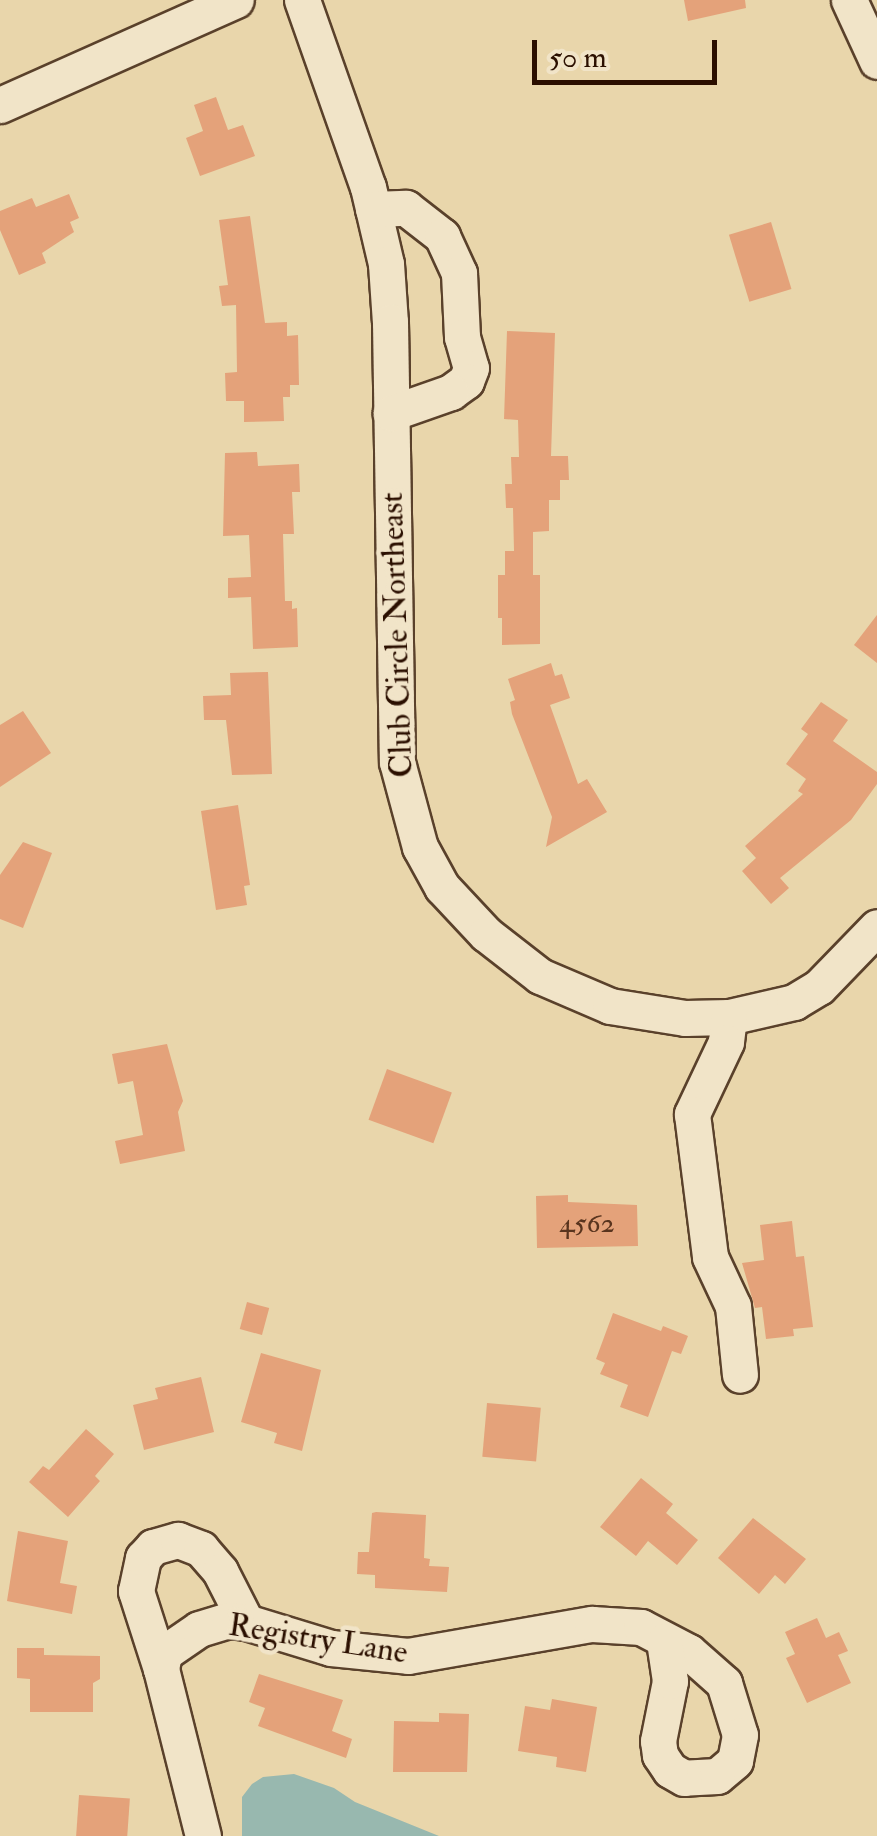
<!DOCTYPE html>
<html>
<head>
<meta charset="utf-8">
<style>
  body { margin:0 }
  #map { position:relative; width:877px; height:1836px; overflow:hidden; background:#e9d6ab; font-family:"IM FELL Double Pica",serif }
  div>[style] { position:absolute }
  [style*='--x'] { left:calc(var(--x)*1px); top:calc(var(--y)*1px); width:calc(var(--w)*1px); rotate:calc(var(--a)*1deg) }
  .water>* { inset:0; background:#98b8af }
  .building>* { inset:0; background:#e4a27a; transform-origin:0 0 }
  .roads { filter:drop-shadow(2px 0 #5a412b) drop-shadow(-2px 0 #5a412b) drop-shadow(0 2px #5a412b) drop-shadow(0 -2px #5a412b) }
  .minor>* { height:35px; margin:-17.5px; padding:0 17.5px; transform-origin:17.5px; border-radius:17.5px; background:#f1e4c8 }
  span { translate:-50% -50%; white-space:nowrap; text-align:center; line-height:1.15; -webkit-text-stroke:9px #f1e4c8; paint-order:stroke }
  .number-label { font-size:28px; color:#59341e }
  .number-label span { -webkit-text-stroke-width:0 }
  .street-label { font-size:32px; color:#2b0f00 }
  .scale { position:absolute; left:532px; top:40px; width:185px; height:45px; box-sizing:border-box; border:5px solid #2b0f00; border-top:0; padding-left:12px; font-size:30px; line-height:35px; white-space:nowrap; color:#2b0f00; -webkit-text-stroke:8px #f1e4c8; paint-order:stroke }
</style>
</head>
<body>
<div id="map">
  <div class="water">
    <i style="clip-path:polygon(294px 1774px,334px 1788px,355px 1802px,439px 1836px,242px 1836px,242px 1797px,252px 1784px,263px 1777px)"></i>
  </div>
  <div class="building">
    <i style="clip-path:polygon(684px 0,745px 0,746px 8px,688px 21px)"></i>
    <i style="clip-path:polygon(216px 97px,228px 130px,243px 125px,255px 156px,200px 176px,186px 138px,203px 131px,194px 105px)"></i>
    <i style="clip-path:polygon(69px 194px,79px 218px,70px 222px,74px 232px,42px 253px,46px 263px,19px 275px,0 230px,0 211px,32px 198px,36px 207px)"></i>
    <i style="clip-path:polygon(250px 216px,265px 323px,287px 322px,287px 336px,298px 335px,299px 385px,290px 385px,290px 397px,283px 397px,284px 421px,244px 422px,244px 401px,226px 401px,225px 373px,237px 372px,236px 305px,222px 306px,219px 286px,228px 285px,219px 220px)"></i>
    <i style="left:771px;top:222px;width:70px;height:44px;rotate:73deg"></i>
    <i style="clip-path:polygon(507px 331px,555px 333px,551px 456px,568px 456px,569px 480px,560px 480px,560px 500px,549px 500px,549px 531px,533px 532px,533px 575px,540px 575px,540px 644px,502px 645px,502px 618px,498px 618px,498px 575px,505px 575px,505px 551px,514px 551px,513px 508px,506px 508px,505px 484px,512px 484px,511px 457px,519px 457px,518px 420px,504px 419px)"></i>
    <i style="clip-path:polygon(257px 452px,258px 466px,299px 464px,300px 492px,292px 492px,294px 534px,283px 534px,285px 601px,292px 601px,292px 609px,297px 608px,298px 647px,253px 649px,251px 597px,228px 598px,228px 578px,251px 577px,249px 535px,223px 536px,225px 453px)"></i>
    <i style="clip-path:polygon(877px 615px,877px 663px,854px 645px)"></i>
    <i style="clip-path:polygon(551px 663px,555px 676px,562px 674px,570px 698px,550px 705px,578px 784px,587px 779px,607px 812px,546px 847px,552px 817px,512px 714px,510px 702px,515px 700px,508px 679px)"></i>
    <i style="clip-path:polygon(268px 672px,272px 774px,232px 775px,226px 720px,204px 720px,203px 696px,231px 695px,230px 673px)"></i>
    <i style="clip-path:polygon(821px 702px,848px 720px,833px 741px,877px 772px,877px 784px,851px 820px,780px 878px,789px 888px,771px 904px,742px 871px,756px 858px,745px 846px,803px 794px,798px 791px,806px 779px,786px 764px,808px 734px,801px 729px)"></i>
    <i style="clip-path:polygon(23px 711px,51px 753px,0 787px,0 725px)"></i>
    <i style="clip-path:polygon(238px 805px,250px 885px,244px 886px,247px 905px,216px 910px,201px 811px)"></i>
    <i style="clip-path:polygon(23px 842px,52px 853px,23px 928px,0 919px,0 875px)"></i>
    <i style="clip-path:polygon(167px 1044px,183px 1101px,178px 1112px,185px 1151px,120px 1164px,115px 1141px,143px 1135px,133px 1081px,118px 1084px,112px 1054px)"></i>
    <i style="left:387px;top:1069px;width:69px;height:54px;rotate:20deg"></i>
    <i style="clip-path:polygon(568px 1195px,568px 1202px,637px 1205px,638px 1246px,537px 1248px,536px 1196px)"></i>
    <i style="clip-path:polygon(792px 1221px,796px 1257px,804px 1256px,813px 1327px,793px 1329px,794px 1336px,766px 1339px,762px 1307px,755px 1308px,742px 1263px,764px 1260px,760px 1225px)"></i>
    <i style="left:247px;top:1302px;width:23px;height:28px;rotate:15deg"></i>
    <i style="clip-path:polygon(613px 1313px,661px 1331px,663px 1326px,688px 1336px,681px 1354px,672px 1351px,648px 1417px,620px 1407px,628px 1385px,600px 1374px,605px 1363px,596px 1359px)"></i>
    <i style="clip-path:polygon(261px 1353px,321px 1370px,302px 1451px,274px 1443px,277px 1433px,241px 1422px)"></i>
    <i style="clip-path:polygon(201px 1377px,214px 1432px,144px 1450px,133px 1405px,158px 1399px,155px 1388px)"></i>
    <i style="left:487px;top:1403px;width:54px;height:54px;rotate:5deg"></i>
    <i style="clip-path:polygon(86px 1429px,114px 1454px,95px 1476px,100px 1481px,68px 1517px,29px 1482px,43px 1466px,49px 1470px)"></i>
    <i style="clip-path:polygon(641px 1478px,673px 1504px,666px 1513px,698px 1540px,677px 1565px,648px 1541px,636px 1556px,600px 1527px)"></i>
    <i style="clip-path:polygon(376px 1512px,426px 1515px,424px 1558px,430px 1559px,429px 1566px,449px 1567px,447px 1592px,375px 1588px,375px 1575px,357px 1574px,358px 1552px,369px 1552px,372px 1513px)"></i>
    <i style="clip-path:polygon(753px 1518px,806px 1559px,785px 1584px,775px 1575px,759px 1594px,718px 1558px)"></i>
    <i style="clip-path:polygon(18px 1531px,68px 1541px,60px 1583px,77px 1586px,72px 1614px,7px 1601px)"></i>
    <i style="clip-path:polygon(817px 1618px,826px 1638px,839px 1632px,848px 1651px,838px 1655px,851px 1683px,807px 1703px,786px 1658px,795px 1654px,785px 1632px)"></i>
    <i style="clip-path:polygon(17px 1648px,44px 1648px,44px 1655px,100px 1656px,100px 1679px,93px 1683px,93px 1712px,30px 1712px,30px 1679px,17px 1678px)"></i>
    <i style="clip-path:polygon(259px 1674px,343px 1700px,332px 1731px,352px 1739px,346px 1758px,258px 1726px,265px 1708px,249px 1702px)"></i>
    <i style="clip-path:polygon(552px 1699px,597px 1707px,586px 1772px,556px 1767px,557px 1757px,518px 1751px,525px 1706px,550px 1710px)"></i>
    <i style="clip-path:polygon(439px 1713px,469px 1714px,467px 1772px,393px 1772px,394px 1721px,439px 1722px)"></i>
    <i style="left:79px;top:1795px;width:51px;height:41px;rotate:4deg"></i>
  </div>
  <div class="roads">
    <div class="minor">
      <i style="--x:302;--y:0;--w:198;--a:70.6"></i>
      <i style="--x:368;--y:187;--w:79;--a:76.8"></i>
      <i style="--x:386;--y:264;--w:58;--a:86.1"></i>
      <i style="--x:390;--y:322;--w:440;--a:89.1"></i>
      <i style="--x:397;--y:762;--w:88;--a:74.9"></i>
      <i style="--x:420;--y:847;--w:46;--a:61.2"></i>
      <i style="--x:442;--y:887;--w:64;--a:46.9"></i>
      <i style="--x:486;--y:934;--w:68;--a:37.9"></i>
      <i style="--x:540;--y:976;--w:76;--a:23.2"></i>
      <i style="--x:610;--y:1006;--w:76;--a:9.1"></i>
      <i style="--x:685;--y:1018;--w:44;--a:-1.3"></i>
      <i style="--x:729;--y:1017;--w:67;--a:-13"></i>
      <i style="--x:794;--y:1002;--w:29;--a:-31"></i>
      <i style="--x:819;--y:987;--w:83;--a:-46"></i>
      <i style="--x:849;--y:0;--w:67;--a:65.3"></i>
      <i style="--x:0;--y:105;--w:258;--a:-24"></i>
      <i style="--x:373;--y:209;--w:33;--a:-2"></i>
      <i style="--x:406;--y:208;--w:46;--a:37.9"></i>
      <i style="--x:442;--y:236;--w:41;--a:65.3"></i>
      <i style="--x:459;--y:273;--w:64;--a:87.3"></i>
      <i style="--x:462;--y:337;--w:32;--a:74"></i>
      <i style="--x:471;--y:368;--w:14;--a:111"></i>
      <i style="--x:466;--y:381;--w:19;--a:144"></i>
      <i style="--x:451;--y:392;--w:64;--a:160.7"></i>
      <i style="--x:729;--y:1017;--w:25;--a:97"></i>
      <i style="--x:726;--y:1042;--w:80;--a:115.3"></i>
      <i style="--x:692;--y:1114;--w:144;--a:82.8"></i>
      <i style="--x:710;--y:1257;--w:54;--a:64.9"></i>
      <i style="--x:733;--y:1306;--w:69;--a:84.2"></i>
      <i style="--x:161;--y:1669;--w:82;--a:-107.8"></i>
      <i style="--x:136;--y:1591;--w:34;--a:-78"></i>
      <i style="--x:143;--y:1558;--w:15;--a:-48"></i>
      <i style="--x:153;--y:1547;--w:26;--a:-16"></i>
      <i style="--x:178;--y:1540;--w:25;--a:21"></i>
      <i style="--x:201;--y:1549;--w:29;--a:49"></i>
      <i style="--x:220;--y:1571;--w:57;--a:63"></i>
      <i style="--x:203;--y:1836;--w:172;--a:-104.1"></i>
      <i style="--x:161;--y:1669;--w:16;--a:-79"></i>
      <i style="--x:164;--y:1653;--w:42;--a:-34.4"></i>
      <i style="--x:199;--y:1629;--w:31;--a:-17"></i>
      <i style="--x:229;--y:1620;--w:17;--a:7"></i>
      <i style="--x:246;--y:1622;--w:89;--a:17"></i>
      <i style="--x:331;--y:1648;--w:77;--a:5.9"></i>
      <i style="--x:408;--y:1656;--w:187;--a:-9.9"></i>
      <i style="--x:592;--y:1624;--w:49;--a:3.5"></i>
      <i style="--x:641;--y:1627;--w:54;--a:27.5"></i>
      <i style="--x:689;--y:1652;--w:47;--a:41.5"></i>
      <i style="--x:724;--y:1683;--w:54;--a:72.9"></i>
      <i style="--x:740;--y:1735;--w:26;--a:101"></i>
      <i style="--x:735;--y:1761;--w:23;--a:140"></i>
      <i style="--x:717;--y:1776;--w:33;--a:177"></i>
      <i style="--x:684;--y:1778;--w:16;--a:-150"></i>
      <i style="--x:670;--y:1770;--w:18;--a:-124"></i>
      <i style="--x:660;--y:1755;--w:14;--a:-98"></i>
      <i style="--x:658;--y:1741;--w:61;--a:-78.7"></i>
      <i style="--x:670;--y:1681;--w:40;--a:-98.5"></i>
    </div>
  </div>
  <div class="number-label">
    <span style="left:587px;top:1224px">4562</span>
  </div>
  <div class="street-label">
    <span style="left:397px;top:635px;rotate:-92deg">Club Circle Northeast</span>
    <span style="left:318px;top:1639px;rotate:9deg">Registry Lane</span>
  </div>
  <div class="scale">50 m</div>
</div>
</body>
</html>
